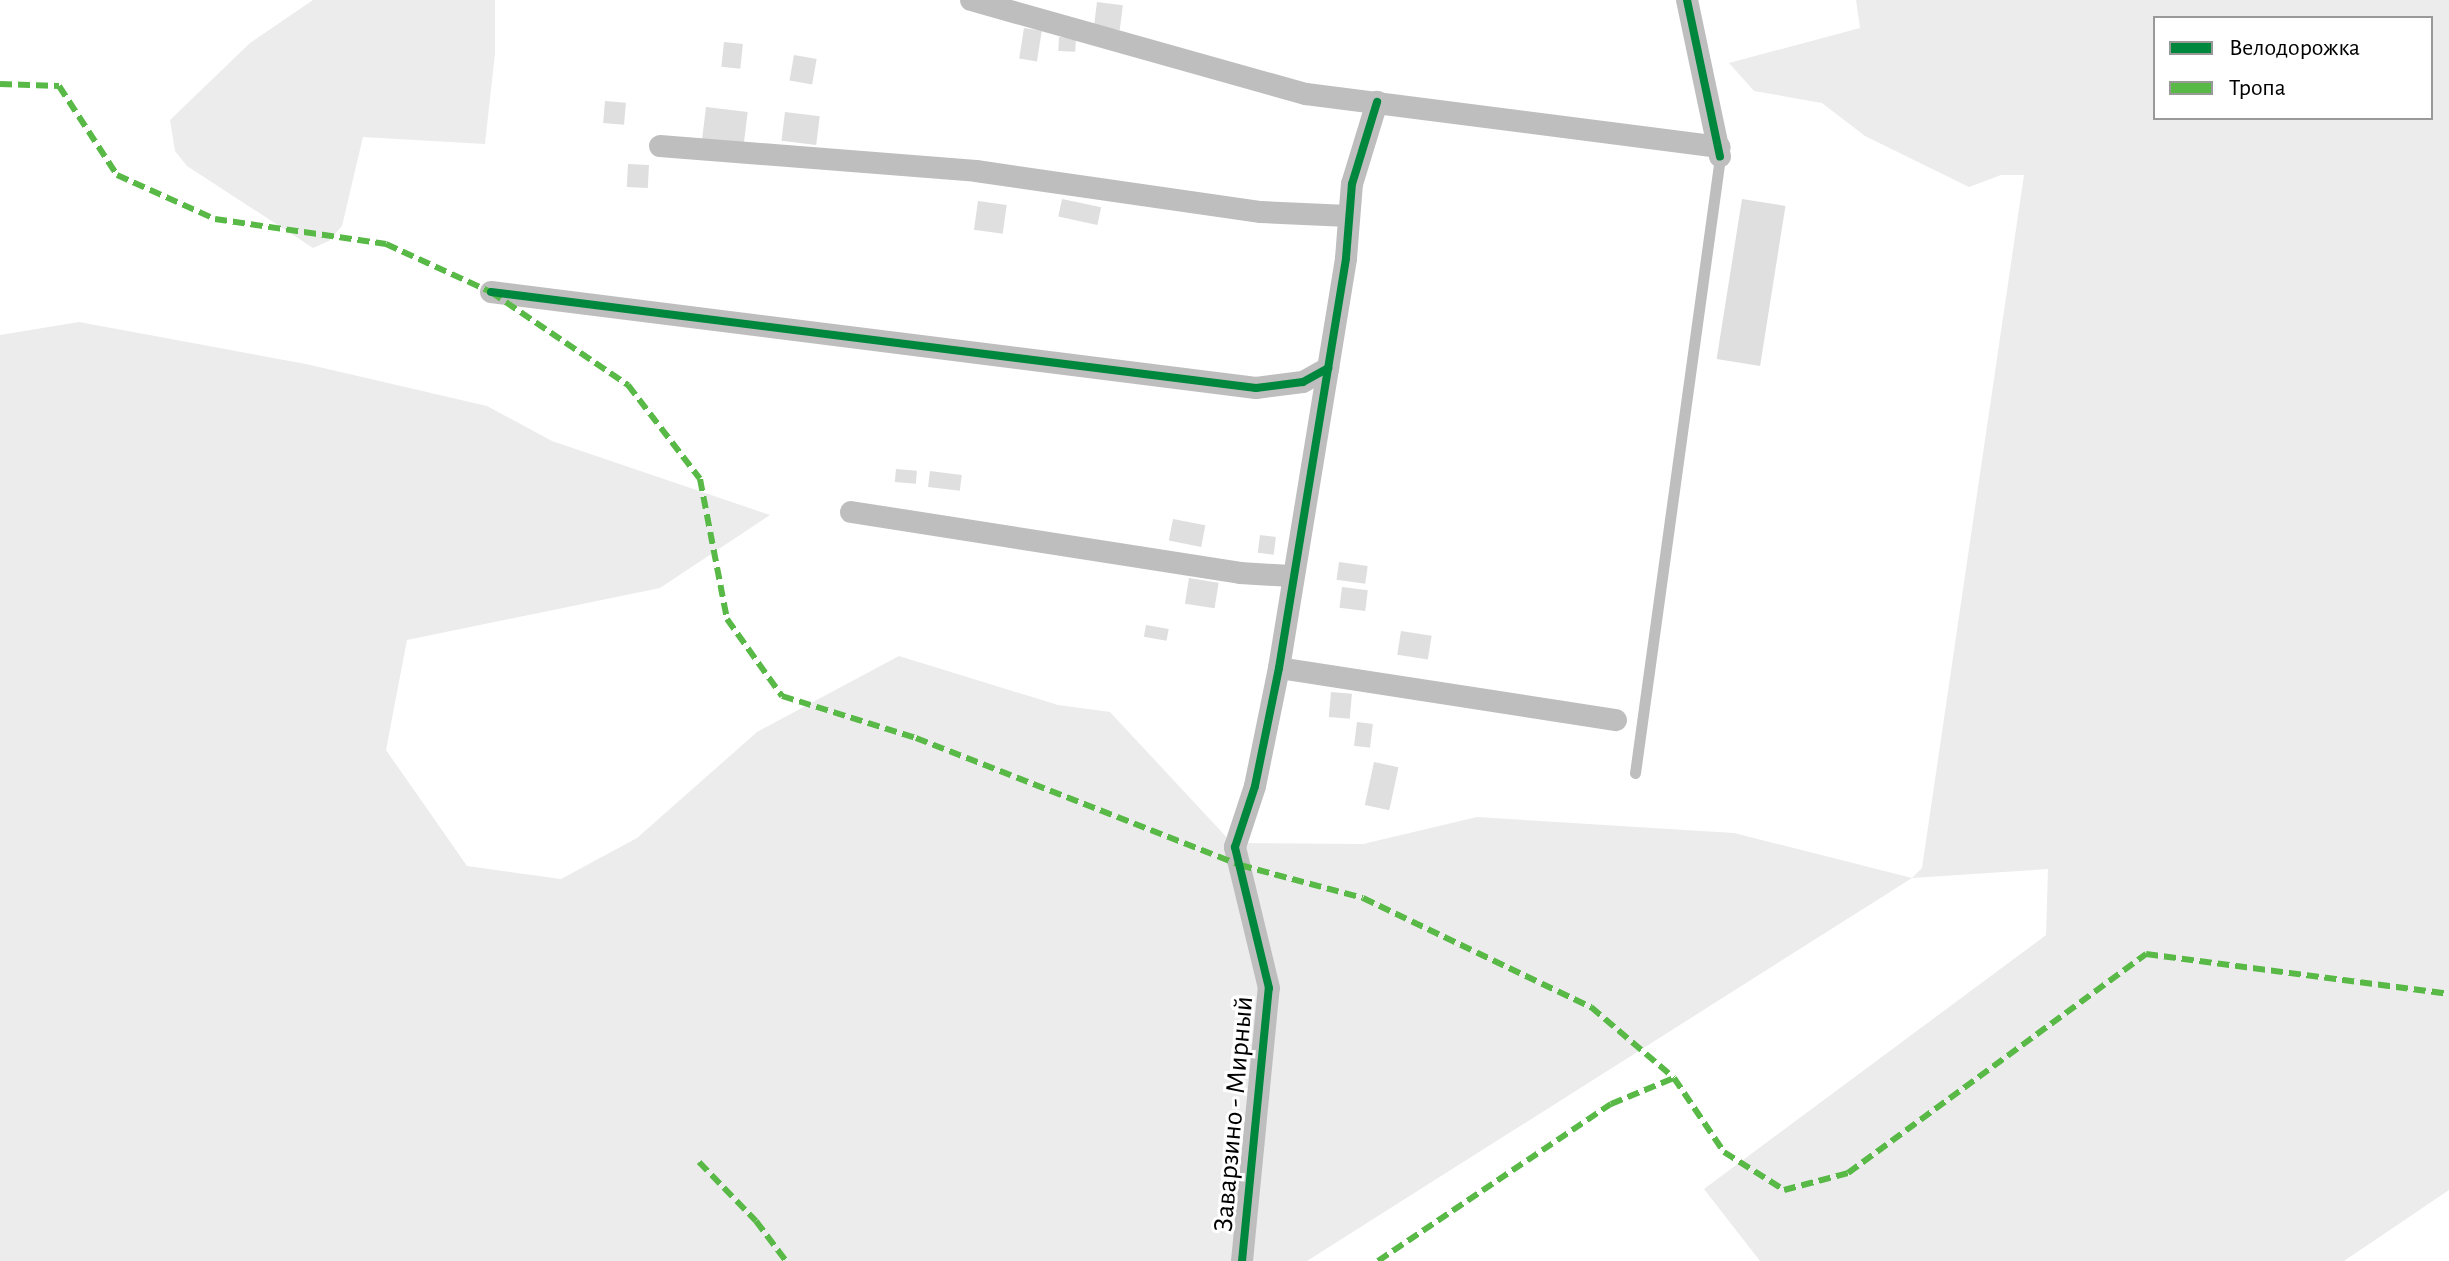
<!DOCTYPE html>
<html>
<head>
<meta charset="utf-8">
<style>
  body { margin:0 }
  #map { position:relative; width:2449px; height:1261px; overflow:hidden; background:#fff; font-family:"Alegreya Sans",sans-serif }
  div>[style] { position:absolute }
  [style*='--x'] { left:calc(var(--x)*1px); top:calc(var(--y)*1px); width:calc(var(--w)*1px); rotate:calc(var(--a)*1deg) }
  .green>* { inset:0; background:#ececec }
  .building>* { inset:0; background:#dfdfdf; transform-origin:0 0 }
  .service>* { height:11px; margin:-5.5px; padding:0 5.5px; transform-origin:5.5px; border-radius:5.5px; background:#bebebe }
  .minor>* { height:22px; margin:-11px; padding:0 11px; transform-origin:11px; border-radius:11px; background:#bebebe }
  .quiet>* { height:6px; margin-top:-3px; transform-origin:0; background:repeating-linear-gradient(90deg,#58b947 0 12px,transparent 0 18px) }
  .cycleway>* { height:8px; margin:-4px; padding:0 4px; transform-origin:4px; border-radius:4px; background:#00873e }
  span { translate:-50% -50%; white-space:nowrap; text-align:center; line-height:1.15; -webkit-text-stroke:6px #fff; paint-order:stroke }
  .street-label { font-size:28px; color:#000 }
  .legend { position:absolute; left:2153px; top:16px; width:280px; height:104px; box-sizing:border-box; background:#fff; border:2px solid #999; margin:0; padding:10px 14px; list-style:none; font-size:24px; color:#000 }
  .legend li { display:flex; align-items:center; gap:16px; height:40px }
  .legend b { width:40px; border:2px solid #999 }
</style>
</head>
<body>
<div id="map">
  <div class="green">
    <i style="clip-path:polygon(313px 0,495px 0,495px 53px,485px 144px,363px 137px,342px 226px,329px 241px,313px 248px,187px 166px,175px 151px,170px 120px,250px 43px)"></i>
    <i style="clip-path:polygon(evenodd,1856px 0,2449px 0,2449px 1190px,2344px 1261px,1760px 1261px,1704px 1189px,2046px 935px,2048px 869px,1912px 878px,1307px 1261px,0 1261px,0 335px,79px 322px,306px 364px,487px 406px,552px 441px,770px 515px,660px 588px,407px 640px,386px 750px,467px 866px,561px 879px,637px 838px,757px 732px,899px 656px,1058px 705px,1110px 712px,1232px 843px,1363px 844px,1477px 817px,1734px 833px,1912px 878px,1922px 868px,2024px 175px,2001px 175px,1969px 187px,1865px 136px,1822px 103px,1754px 91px,1729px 63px,1860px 28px,1856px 0,2155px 18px,2431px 18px,2431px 118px,2155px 118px,2155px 18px)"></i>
  </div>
  <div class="building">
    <i style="left:1097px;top:2px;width:26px;height:25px;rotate:7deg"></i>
    <i style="left:1024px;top:28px;width:18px;height:31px;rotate:9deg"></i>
    <i style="left:1059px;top:37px;width:17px;height:14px;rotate:3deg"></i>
    <i style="left:724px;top:42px;width:19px;height:25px;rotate:6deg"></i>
    <i style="left:794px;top:55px;width:23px;height:26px;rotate:10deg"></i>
    <i style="left:605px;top:101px;width:21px;height:22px;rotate:5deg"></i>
    <i style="left:706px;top:107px;width:42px;height:34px;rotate:7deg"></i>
    <i style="left:785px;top:112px;width:35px;height:29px;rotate:7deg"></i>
    <i style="left:628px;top:164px;width:21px;height:23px;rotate:3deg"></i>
    <i style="left:1062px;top:199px;width:40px;height:18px;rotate:12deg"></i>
    <i style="left:1742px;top:199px;width:44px;height:162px;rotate:9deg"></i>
    <i style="left:978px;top:201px;width:29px;height:29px;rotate:8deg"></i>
    <i style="left:896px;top:469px;width:21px;height:13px;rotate:5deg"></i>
    <i style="left:930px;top:471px;width:32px;height:16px;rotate:7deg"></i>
    <i style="left:1173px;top:519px;width:33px;height:22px;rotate:11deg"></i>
    <i style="left:1260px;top:535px;width:16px;height:18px;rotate:7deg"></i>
    <i style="left:1339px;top:562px;width:29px;height:18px;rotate:8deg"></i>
    <i style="left:1189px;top:578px;width:30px;height:26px;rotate:9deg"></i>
    <i style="left:1342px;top:587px;width:26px;height:21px;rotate:7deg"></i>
    <i style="left:1146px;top:625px;width:23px;height:12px;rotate:10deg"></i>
    <i style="left:1401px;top:631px;width:31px;height:24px;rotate:9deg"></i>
    <i style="left:1331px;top:692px;width:21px;height:25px;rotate:5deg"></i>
    <i style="left:1357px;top:722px;width:16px;height:24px;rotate:7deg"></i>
    <i style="left:1374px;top:762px;width:25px;height:44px;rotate:12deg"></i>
  </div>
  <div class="service">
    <i style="--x:1635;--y:773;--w:622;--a:-82.14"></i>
  </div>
  <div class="minor">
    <i style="--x:971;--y:0;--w:348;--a:15.7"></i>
    <i style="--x:1306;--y:94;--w:417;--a:7.3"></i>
    <i style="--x:1687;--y:0;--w:160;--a:78.1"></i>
    <i style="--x:660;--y:146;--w:317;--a:4.5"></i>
    <i style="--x:976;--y:171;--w:288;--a:8.2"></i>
    <i style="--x:1261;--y:212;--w:87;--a:2.6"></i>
    <i style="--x:491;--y:292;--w:771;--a:7.15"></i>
    <i style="--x:1256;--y:388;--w:47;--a:-7.3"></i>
    <i style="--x:1303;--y:382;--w:29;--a:-29"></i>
    <i style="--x:851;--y:512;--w:394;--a:8.9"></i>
    <i style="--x:1240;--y:573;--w:51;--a:3.4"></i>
    <i style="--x:1279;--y:668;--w:341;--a:8.8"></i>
    <i style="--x:1242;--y:1261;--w:274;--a:-84.4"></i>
    <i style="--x:1269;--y:988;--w:145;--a:-103.6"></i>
    <i style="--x:1235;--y:847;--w:64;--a:-71.8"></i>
    <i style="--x:1255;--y:786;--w:120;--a:-78.5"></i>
    <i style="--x:1279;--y:668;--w:415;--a:-80.7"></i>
    <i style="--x:1346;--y:258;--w:74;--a:-85.4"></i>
    <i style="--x:1352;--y:184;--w:86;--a:-73"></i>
  </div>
  <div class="quiet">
    <i style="--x:0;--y:84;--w:59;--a:1.9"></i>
    <i style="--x:59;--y:86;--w:106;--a:56.9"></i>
    <i style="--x:117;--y:175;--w:107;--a:24.2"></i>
    <i style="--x:215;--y:219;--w:173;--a:8.3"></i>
    <i style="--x:386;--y:244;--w:115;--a:24.6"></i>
    <i style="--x:491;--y:292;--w:166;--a:34.2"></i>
    <i style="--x:628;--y:385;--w:118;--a:52.5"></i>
    <i style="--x:700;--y:479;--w:143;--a:79.1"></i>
    <i style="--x:727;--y:619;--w:95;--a:54.5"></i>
    <i style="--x:782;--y:696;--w:140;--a:17.4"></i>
    <i style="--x:916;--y:738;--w:348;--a:21.4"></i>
    <i style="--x:1240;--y:865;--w:127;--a:15"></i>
    <i style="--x:1363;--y:898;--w:253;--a:25.6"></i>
    <i style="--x:1591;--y:1007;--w:109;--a:40.5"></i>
    <i style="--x:699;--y:1162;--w:82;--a:46"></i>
    <i style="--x:756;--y:1221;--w:50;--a:53.1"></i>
    <i style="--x:1378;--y:1261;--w:281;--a:-34"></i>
    <i style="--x:1611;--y:1104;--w:68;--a:-22.4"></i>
    <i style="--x:1674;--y:1078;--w:89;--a:56"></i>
    <i style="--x:1724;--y:1152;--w:71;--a:32.3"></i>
    <i style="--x:1784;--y:1190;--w:66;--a:-14.9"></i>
    <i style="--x:1848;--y:1173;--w:370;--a:-36.3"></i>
    <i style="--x:2146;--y:954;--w:306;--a:7.5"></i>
  </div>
  <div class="cycleway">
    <i style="--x:1687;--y:0;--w:160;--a:78.1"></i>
    <i style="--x:491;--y:292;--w:771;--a:7.15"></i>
    <i style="--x:1256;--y:388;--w:47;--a:-7.3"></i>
    <i style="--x:1303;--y:382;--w:29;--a:-29"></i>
    <i style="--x:1242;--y:1261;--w:274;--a:-84.4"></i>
    <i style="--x:1269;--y:988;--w:145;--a:-103.6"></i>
    <i style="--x:1235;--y:847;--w:64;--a:-71.8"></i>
    <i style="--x:1255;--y:786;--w:120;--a:-78.5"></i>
    <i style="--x:1279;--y:668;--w:415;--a:-80.7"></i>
    <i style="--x:1346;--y:258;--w:74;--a:-85.4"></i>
    <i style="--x:1352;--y:184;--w:86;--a:-73"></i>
  </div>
  <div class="street-label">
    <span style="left:1234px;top:1114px;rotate:-85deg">Заварзино - Мирный</span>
  </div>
  <ul class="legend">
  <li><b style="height:10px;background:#00873e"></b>Велодорожка</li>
  <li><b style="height:10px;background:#58b947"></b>Тропа</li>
  </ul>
</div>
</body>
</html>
